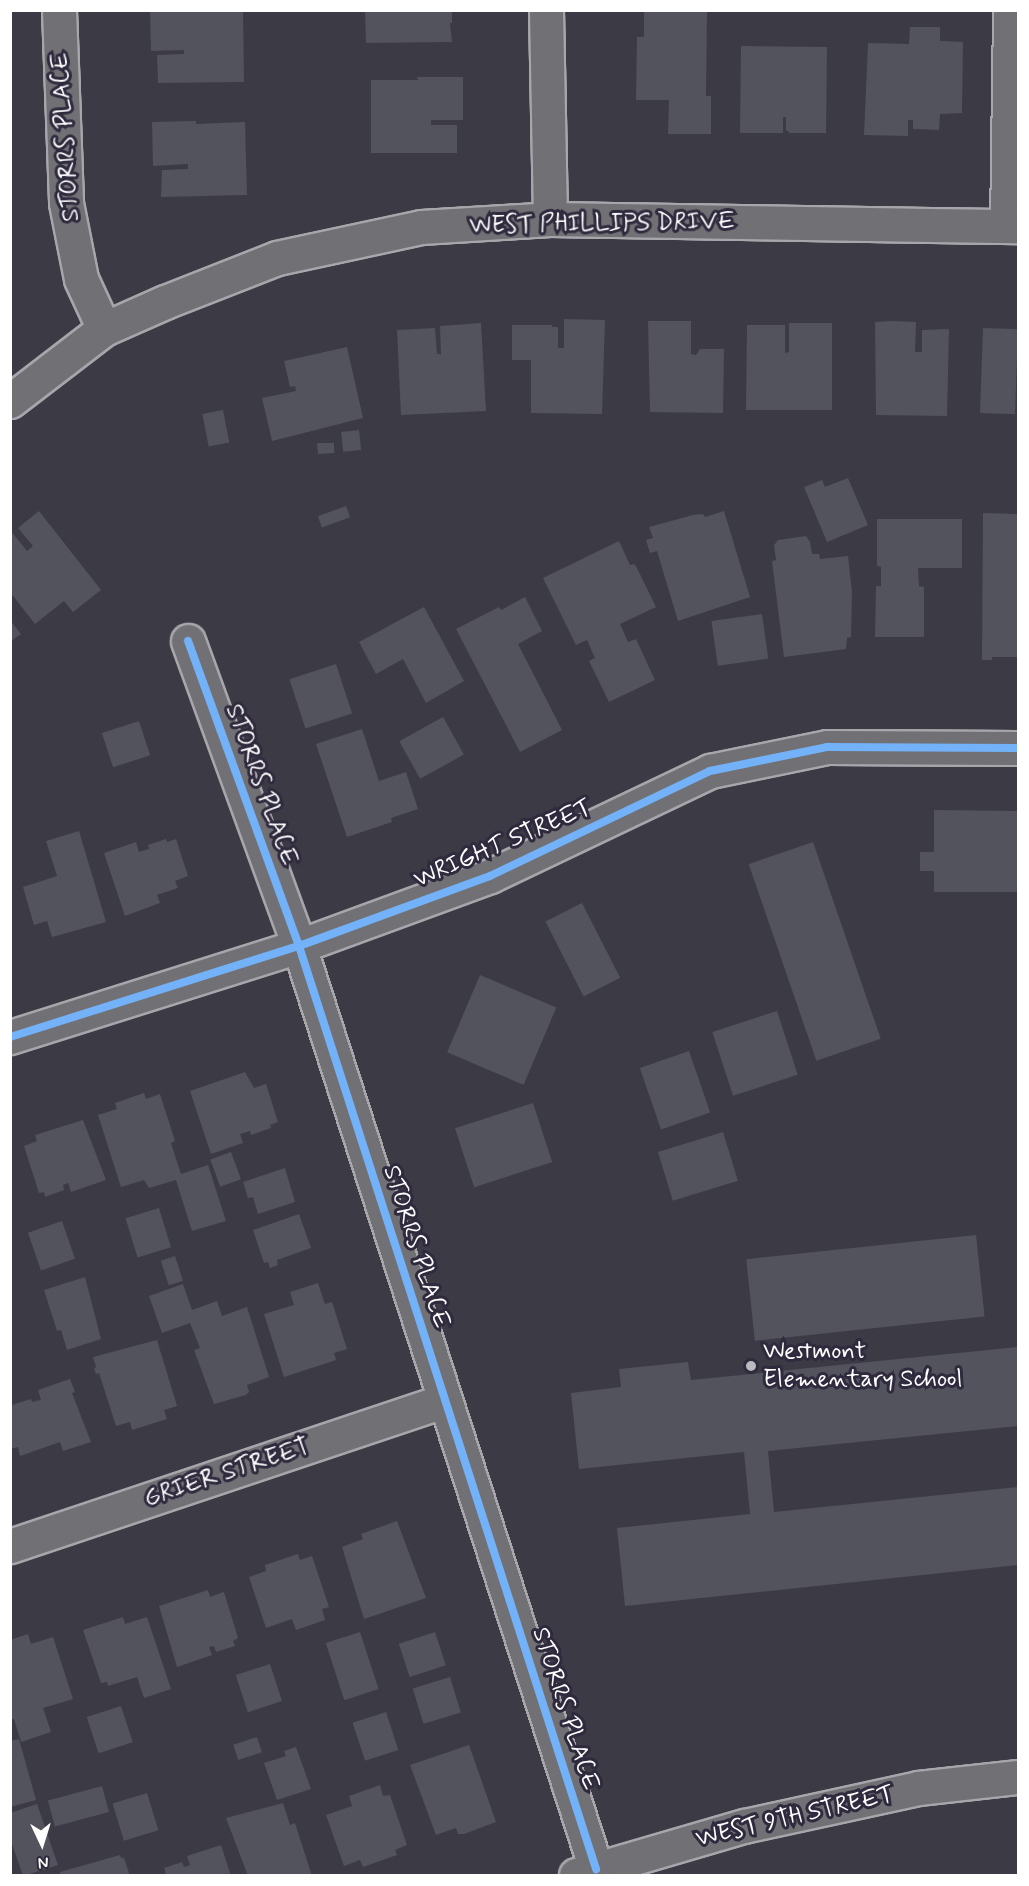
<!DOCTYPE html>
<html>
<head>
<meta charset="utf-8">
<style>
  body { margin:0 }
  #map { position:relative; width:1029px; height:1886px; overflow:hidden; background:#3c3a45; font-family:Mynerve,sans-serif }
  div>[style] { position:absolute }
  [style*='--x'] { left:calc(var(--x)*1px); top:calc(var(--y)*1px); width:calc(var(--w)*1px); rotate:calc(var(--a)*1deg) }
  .building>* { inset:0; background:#53535d; transform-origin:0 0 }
  .roads { filter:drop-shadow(2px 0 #a7a6ab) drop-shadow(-2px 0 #a7a6ab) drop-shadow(0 2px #a7a6ab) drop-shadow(0 -2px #a7a6ab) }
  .street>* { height:33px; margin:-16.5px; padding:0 16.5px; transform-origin:16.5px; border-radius:16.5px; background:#717074 }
  .cycleway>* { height:8px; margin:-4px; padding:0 4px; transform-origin:4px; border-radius:4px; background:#73b2f8 }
  .dots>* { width:16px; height:16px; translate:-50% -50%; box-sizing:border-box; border:3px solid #2f2a3d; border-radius:50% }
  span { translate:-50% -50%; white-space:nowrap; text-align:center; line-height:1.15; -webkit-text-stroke:6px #2f2a3d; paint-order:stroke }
  .street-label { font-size:24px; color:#fff }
  .poi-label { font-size:24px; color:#fff }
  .left { translate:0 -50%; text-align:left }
  .frame { position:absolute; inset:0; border:12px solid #fff; pointer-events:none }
  .north { position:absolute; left:12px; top:1814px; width:60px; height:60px; -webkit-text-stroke:4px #2f2a3d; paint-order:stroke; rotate:176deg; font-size:16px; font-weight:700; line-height:24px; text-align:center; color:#fff }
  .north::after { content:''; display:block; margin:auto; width:21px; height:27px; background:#fff; clip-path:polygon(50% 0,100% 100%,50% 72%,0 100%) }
</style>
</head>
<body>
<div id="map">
  <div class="building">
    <i style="clip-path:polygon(150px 10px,243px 10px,244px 82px,158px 83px,157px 55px,184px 54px,184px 50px,151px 51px)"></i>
    <i style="clip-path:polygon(365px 10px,452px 10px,452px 23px,450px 23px,452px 42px,366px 43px)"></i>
    <i style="clip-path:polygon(644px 11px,707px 12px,706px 96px,711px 96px,711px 134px,668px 134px,669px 100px,636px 100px,637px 37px,644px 37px)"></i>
    <i style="clip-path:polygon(910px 27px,940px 27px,940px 41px,963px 42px,962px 113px,940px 114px,939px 130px,913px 129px,913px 120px,908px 120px,908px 136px,864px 135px,868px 43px,909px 44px)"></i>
    <i style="clip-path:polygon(741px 46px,827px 47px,826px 133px,790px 133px,786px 130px,786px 117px,783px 117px,783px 133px,740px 133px)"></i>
    <i style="clip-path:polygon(417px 77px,463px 77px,463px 120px,431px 120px,431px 125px,457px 125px,457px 153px,371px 153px,371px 80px,418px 80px)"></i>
    <i style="clip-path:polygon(196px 121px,196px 124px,245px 122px,247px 195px,161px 197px,162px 170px,188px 169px,188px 164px,153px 166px,152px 122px)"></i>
    <i style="clip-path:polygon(564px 319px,605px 320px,602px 414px,531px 413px,531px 360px,512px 360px,512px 325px,552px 325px,552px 327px,558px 327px,558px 348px,564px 348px)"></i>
    <i style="clip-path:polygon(648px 321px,691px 321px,691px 354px,696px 355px,700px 349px,724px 349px,723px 413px,650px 412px)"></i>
    <i style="clip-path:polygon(891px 321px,916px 322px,915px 352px,922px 352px,922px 330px,949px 329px,947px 416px,876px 415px,875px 322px)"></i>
    <i style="clip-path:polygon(481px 323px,486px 411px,401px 415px,397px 330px,435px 328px,437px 354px,441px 354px,440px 326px)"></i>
    <i style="clip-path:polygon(789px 323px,832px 323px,832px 410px,746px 410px,747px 325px,785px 325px,785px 353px,789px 352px)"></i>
    <i style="left:983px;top:328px;width:35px;height:85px;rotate:2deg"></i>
    <i style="clip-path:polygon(347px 347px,363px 418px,272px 441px,262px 398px,296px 391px,295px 386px,290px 387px,284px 361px)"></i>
    <i style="left:223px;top:410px;width:33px;height:21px;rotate:79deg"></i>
    <i style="left:359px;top:430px;width:20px;height:18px;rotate:84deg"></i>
    <i style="clip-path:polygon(317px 443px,334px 443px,334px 453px,318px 454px)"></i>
    <i style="clip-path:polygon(848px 478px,868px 525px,827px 542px,804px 487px,822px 480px,825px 487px)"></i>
    <i style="left:346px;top:506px;width:12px;height:30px;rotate:70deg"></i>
    <i style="clip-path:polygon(39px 511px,101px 590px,73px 612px,64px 601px,35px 624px,10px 592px,10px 530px,27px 551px,33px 546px,18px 528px)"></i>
    <i style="clip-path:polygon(724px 511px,750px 597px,678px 621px,657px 551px,650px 553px,646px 540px,653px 538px,649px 527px,693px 515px,703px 514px,705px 517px)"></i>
    <i style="clip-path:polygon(983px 513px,1018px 514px,1018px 657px,992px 657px,992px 660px,982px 660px)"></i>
    <i style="clip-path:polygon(877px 519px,962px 519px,962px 568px,918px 568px,919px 586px,924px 587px,924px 637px,875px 637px,876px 586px,881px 586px,881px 567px,877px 566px)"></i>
    <i style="clip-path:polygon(806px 536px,810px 542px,812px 554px,819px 554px,820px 559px,848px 556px,852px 592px,851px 637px,847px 638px,846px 649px,784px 657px,772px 561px,776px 560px,774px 545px,778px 540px)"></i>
    <i style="clip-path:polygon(619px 541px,630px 565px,635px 564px,656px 607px,620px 624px,628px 642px,636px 639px,655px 680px,609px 702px,589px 661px,595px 658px,587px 640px,576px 645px,543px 578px)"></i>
    <i style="clip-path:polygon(525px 597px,542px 631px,518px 644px,562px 730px,520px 752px,456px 629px,499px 607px,501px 610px)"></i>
    <i style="clip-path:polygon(424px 607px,464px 681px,426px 703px,403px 659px,376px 674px,359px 642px)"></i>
    <i style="left:762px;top:614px;width:45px;height:51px;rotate:82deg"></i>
    <i style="clip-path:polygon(10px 620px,21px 634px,10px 642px)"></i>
    <i style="left:336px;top:664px;width:52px;height:49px;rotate:72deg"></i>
    <i style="left:443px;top:717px;width:43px;height:50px;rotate:61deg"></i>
    <i style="left:139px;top:721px;width:36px;height:39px;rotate:72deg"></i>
    <i style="clip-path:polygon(362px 729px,379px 781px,406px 772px,418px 809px,391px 818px,392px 822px,347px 837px,316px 744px)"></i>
    <i style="clip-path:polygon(934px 810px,1018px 811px,1018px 892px,934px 892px,934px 871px,920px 871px,920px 852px,934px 852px)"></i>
    <i style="clip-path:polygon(79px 831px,106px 922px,52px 937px,47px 921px,34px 925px,23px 887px,57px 876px,46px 841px)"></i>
    <i style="clip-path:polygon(166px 839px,167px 842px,176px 839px,188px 876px,175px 881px,178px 888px,157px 895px,160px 903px,125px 916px,104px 853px,136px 842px,139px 852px,149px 849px,148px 845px)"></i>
    <i style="left:813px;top:842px;width:208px;height:68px;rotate:71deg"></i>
    <i style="left:582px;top:903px;width:84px;height:41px;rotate:63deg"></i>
    <i style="left:480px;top:975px;width:83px;height:84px;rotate:23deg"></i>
    <i style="left:777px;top:1011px;width:67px;height:68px;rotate:72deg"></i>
    <i style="left:689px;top:1051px;width:65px;height:52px;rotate:71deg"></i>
    <i style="clip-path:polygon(245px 1072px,254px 1088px,266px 1084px,278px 1122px,270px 1125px,271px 1128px,251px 1135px,250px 1131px,240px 1134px,243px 1143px,211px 1154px,190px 1091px)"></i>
    <i style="clip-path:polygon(144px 1093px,146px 1099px,160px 1094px,175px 1141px,171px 1143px,181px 1174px,208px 1165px,226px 1221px,192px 1231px,176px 1180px,149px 1188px,144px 1180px,121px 1187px,98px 1115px,117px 1109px,115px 1103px)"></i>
    <i style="left:533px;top:1103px;width:62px;height:82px;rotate:72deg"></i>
    <i style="clip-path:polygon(83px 1120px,106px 1180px,71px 1192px,68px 1183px,63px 1185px,64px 1190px,45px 1197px,44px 1192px,39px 1193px,24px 1146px,37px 1141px,35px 1135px)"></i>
    <i style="left:723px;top:1132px;width:51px;height:68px;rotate:73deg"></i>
    <i style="left:231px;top:1152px;width:29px;height:22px;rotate:70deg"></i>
    <i style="clip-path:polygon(285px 1168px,295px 1202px,258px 1214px,253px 1197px,248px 1198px,243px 1182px)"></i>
    <i style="left:159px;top:1208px;width:41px;height:35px;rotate:73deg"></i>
    <i style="clip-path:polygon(299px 1214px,311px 1248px,277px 1260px,278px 1265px,270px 1268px,268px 1262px,264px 1263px,253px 1230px)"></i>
    <i style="left:62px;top:1221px;width:40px;height:36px;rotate:71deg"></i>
    <i style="left:976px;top:1235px;width:82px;height:231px;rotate:84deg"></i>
    <i style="left:175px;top:1256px;width:26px;height:15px;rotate:72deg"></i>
    <i style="clip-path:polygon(85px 1277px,101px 1339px,67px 1350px,61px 1330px,57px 1331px,44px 1290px)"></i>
    <i style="clip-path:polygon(318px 1283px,325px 1304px,332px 1302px,347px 1349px,334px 1353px,336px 1360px,284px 1377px,264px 1314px,294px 1305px,290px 1292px)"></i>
    <i style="clip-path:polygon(183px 1284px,192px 1310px,217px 1301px,222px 1316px,247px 1307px,269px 1377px,247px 1385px,249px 1392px,246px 1395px,214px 1404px,194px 1350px,200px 1348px,190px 1323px,162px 1333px,149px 1296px)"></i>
    <i style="clip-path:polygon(157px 1340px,177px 1406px,164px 1410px,167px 1419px,132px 1430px,130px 1422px,116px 1426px,99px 1373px,96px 1374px,94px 1368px,96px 1367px,93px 1357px)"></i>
    <i style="clip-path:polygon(1018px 1347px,1018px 1426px,768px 1451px,774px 1512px,1018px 1487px,1018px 1565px,625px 1606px,617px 1528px,750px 1514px,744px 1452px,579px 1469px,571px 1393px,621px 1387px,619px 1369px,688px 1362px,691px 1380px)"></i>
    <i style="clip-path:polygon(70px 1379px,75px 1392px,72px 1393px,91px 1442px,63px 1451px,60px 1442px,20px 1456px,18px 1447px,10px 1449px,12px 1405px,31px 1399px,32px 1402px,41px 1400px,38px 1390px)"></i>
    <i style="clip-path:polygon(397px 1521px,426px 1598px,364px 1619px,342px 1547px,363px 1539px,361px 1534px)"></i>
    <i style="clip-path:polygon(298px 1554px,300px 1560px,312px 1556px,329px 1607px,322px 1609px,325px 1620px,296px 1630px,292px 1619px,266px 1628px,249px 1577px,266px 1571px,265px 1565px)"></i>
    <i style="clip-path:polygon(208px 1590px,210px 1597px,224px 1592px,238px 1638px,233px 1641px,235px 1646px,216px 1652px,214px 1646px,209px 1647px,212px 1655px,177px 1667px,159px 1606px)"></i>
    <i style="clip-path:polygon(123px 1617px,125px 1624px,147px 1617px,171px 1689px,144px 1698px,137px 1677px,108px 1686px,107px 1682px,101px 1683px,83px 1630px)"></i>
    <i style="left:360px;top:1632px;width:60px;height:36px;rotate:72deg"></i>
    <i style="left:435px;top:1632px;width:35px;height:38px;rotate:72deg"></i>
    <i style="clip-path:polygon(28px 1634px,31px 1644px,53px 1637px,73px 1699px,43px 1708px,51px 1732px,21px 1742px,14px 1719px,10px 1720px,10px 1640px)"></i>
    <i style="left:270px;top:1664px;width:39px;height:36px;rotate:72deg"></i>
    <i style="left:450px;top:1677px;width:37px;height:39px;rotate:73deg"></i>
    <i style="left:121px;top:1706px;width:38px;height:36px;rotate:72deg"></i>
    <i style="left:386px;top:1712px;width:40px;height:35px;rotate:72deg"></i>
    <i style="left:257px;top:1737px;width:16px;height:25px;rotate:72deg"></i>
    <i style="clip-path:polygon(19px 1739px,36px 1800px,10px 1807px,10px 1741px)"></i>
    <i style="clip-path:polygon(469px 1745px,496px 1822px,464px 1834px,458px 1834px,456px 1828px,436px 1835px,410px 1765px)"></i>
    <i style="clip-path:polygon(296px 1747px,311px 1789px,277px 1800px,264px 1763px,286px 1756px,284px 1751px)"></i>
    <i style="clip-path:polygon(380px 1785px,383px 1796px,390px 1795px,407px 1845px,395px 1850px,397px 1855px,363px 1867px,360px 1860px,344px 1866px,326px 1815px,352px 1806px,349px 1796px)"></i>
    <i style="left:102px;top:1786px;width:27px;height:56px;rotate:75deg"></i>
    <i style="left:147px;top:1793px;width:39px;height:36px;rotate:73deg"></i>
    <i style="clip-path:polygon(283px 1803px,290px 1825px,295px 1823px,312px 1876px,248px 1876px,226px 1818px)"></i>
    <i style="clip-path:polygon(37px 1804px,58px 1865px,23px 1876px,10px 1838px,10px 1813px)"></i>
    <i style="clip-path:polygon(221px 1845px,231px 1876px,159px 1876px,166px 1873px,164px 1868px,182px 1862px,184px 1867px,190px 1865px,187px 1856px)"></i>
    <i style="clip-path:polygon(120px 1855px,121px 1858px,124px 1858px,130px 1876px,61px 1876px,60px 1872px)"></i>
  </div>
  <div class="roads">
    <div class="street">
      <i style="--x:59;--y:10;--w:193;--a:87.9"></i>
      <i style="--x:66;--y:203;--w:77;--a:78.8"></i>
      <i style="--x:81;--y:279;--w:55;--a:65.3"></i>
      <i style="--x:546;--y:10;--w:209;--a:88.9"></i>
      <i style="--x:1007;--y:226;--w:216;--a:-89.2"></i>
      <i style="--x:10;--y:401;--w:118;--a:-37.5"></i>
      <i style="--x:104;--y:329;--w:67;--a:-23.9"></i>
      <i style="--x:165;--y:302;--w:120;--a:-21.4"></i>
      <i style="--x:277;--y:258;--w:147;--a:-12.1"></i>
      <i style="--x:421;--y:227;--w:129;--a:-3.5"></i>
      <i style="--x:550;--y:219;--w:468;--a:0.9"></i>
      <i style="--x:188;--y:641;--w:325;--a:70"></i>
      <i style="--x:299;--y:946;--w:970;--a:72.16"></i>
      <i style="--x:10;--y:1037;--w:303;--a:-17.5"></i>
      <i style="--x:299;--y:946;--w:203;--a:-20.1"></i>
      <i style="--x:490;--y:876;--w:244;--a:-25.5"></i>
      <i style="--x:710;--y:771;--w:119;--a:-11.6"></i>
      <i style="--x:827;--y:747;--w:191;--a:0.3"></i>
      <i style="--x:10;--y:1546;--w:458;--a:-18.5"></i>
      <i style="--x:576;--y:1875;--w:175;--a:-16.3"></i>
      <i style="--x:744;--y:1826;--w:178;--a:-12.3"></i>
      <i style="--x:918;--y:1788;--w:101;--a:-6.3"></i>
    </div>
  </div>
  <div class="cycleway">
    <i style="--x:188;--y:641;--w:325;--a:70"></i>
    <i style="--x:299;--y:946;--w:970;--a:72.16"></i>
    <i style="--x:10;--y:1037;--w:303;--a:-17.5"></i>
    <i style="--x:299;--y:946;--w:203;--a:-20.1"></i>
    <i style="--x:490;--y:876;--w:244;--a:-25.5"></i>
    <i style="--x:710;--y:771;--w:119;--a:-11.6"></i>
    <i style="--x:827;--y:747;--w:191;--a:0.3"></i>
  </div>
  <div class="dots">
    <i style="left:751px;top:1366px;background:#bbbabe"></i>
  </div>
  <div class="street-label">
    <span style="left:66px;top:137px;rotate:-94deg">STORRS PLACE</span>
    <span style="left:602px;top:224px;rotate:-1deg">WEST PHILLIPS DRIVE</span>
    <span style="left:261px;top:785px;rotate:70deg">STORRS PLACE</span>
    <span style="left:503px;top:844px;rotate:-23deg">WRIGHT STREET</span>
    <span style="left:416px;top:1247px;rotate:72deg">STORRS PLACE</span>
    <span style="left:227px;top:1473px;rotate:-18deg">GRIER STREET</span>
    <span style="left:565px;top:1709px;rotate:72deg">STORRS PLACE</span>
    <span style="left:795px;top:1817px;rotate:-13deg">WEST 9TH STREET</span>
  </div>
  <div class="poi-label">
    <span class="left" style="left:763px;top:1366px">Westmont<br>Elementary School</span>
  </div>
  <div class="frame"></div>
  <div class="north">N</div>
</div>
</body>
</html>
